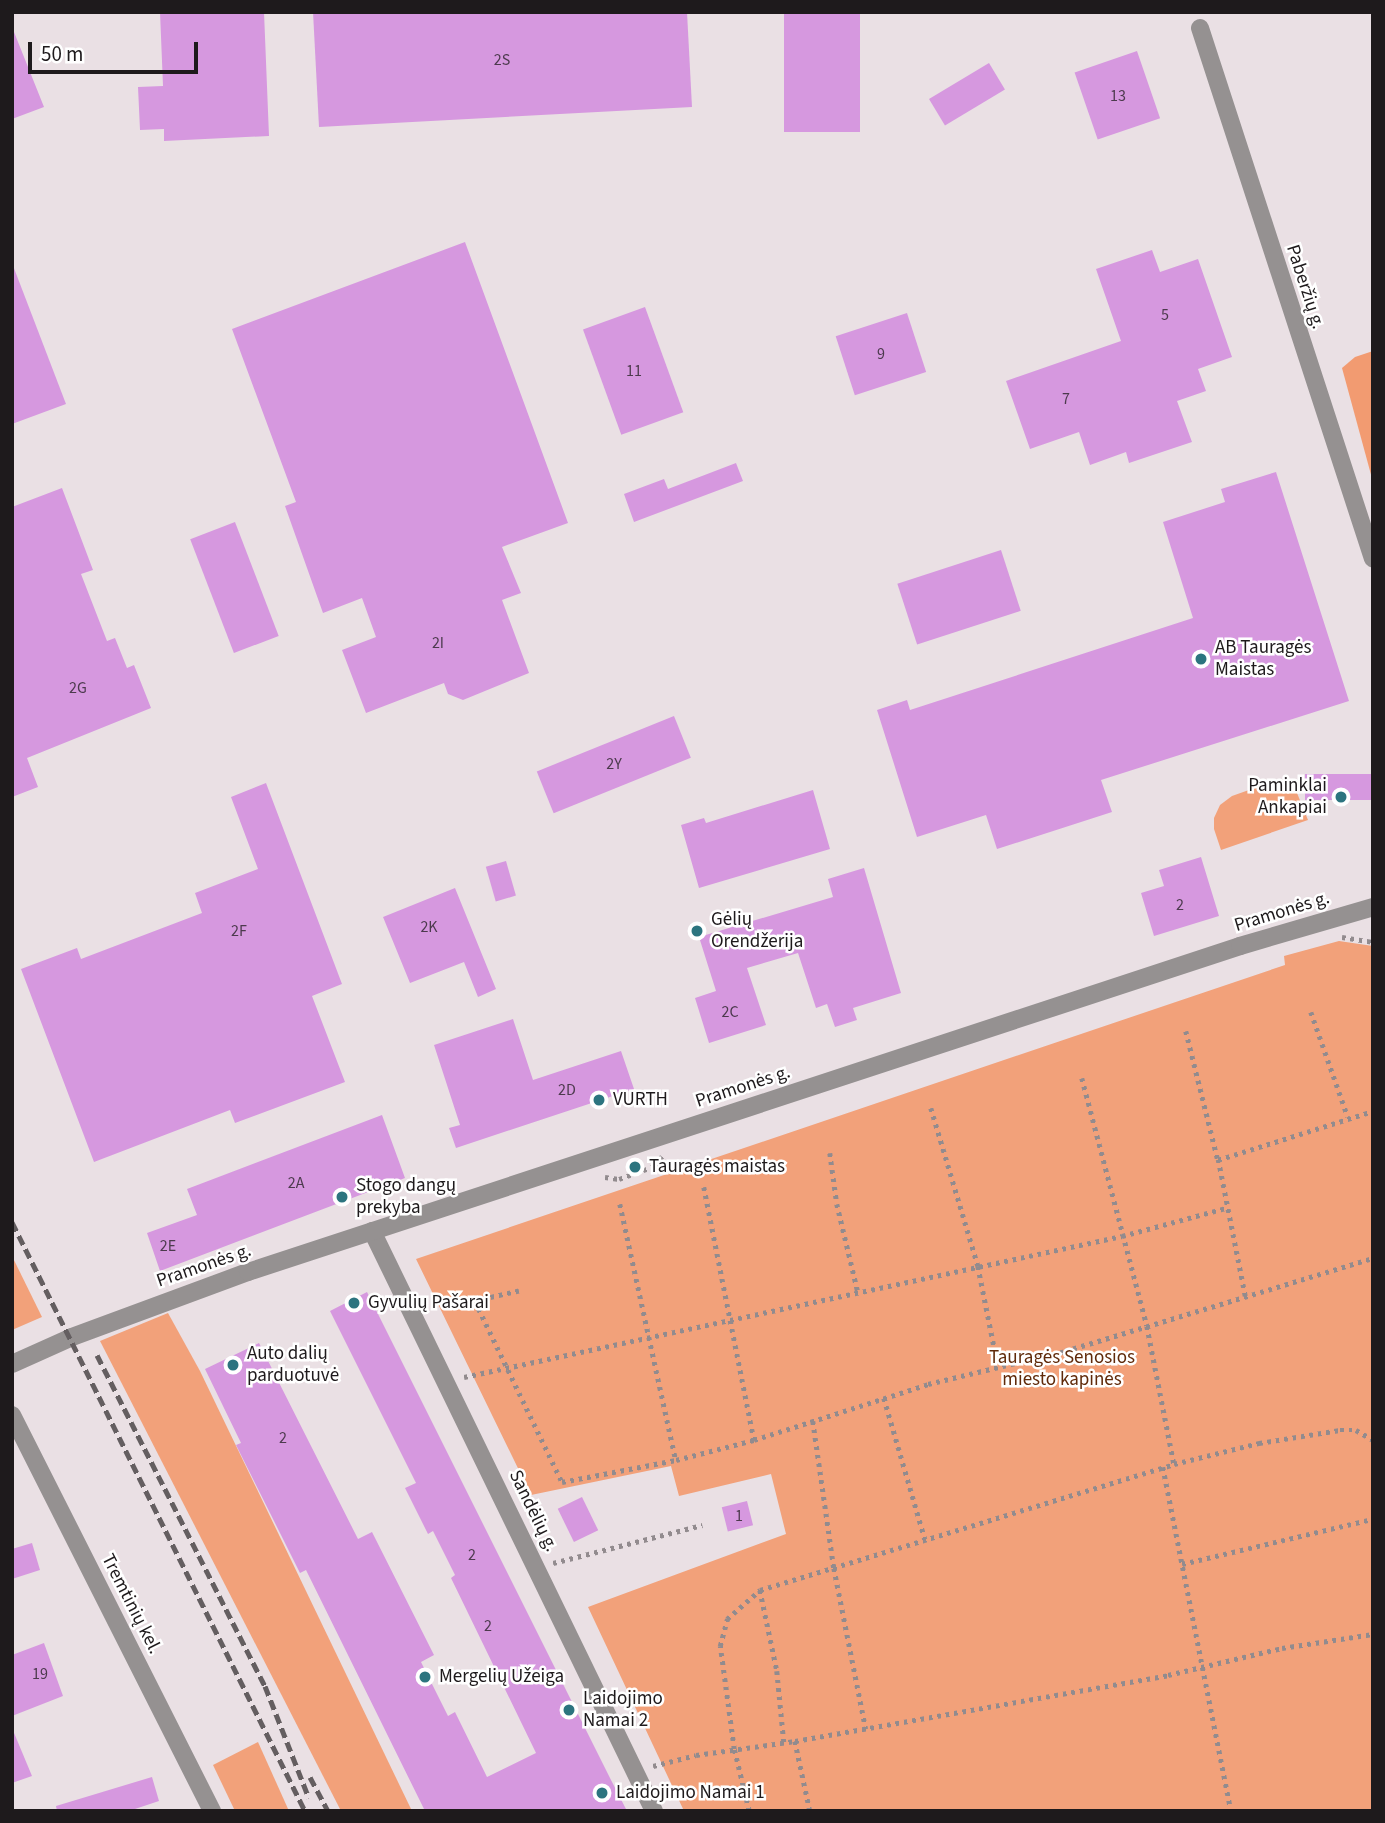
<!DOCTYPE html>
<html>
<head>
<meta charset="utf-8">
<style>
  body { margin:0 }
  #map { position:relative; width:1385px; height:1823px; overflow:hidden; background:#eae0e4; font-family:"Source Sans 3",sans-serif }
  div>[style] { position:absolute }
  [style*='--x'] { left:calc(var(--x)*1px); top:calc(var(--y)*1px); width:calc(var(--w)*1px); rotate:calc(var(--a)*1deg) }
  .green>* { inset:0; background:#f2a17a }
  .forest>* { inset:0; background:#f29b71 }
  .building>* { inset:0; background:#d698df; transform-origin:0 0 }
  .path>* { height:4.5px; margin-top:-2.25px; transform-origin:0; background:repeating-linear-gradient(90deg,#928b8e 0 3.5px,transparent 0 8.5px) }
  .street>* { height:18px; margin:-9px; padding:0 9px; transform-origin:9px; border-radius:9px; background:#959191 }
  .rail>* { height:5px; margin-top:-2.5px; transform-origin:0; background:repeating-linear-gradient(90deg,#645e60 0 10px,transparent 0 15px) }
  .dots>* { width:19px; height:19px; translate:-50% -50%; box-sizing:border-box; border:4px solid #fff; border-radius:50% }
  span { translate:-50% -50%; white-space:nowrap; text-align:center; line-height:1.15; -webkit-text-stroke:5px #fff; paint-order:stroke }
  .number-label { font-size:16px; color:#4c3a4d }
  .number-label span { -webkit-text-stroke-width:0 }
  .street-label { font-size:19px; color:#1e1a1c }
  .poi-label { font-size:19px; color:#1e1a1c }
  .left { translate:0 -50%; text-align:left }
  .right { translate:-100% -50%; text-align:right }
  .park-label { font-size:19px; color:#602a0a }
  .frame { position:absolute; inset:0; border:14px solid #1e1a1c; pointer-events:none }
  .scale { position:absolute; left:28px; top:42px; width:170px; height:32px; box-sizing:border-box; border:4px solid #1e1a1c; border-top:0; padding-left:9px; font-size:21px; line-height:24px; white-space:nowrap; color:#1e1a1c; -webkit-text-stroke:5px #fff; paint-order:stroke }
</style>
</head>
<body>
<div id="map">
  <div class="green">
    <i style="clip-path:polygon(1274px 781px,1285px 783px,1297px 793px,1308px 820px,1221px 850px,1214px 829px,1214px 818px,1220px 805px,1232px 796px)"></i>
    <i style="clip-path:polygon(1339px 941px,1373px 946px,1373px 1811px,684px 1811px,588px 1607px,786px 1534px,771px 1474px,679px 1496px,671px 1466px,531px 1495px,416px 1259px,1285px 965px,1284px 956px)"></i>
    <i style="clip-path:polygon(12px 1256px,42px 1317px,12px 1330px)"></i>
    <i style="clip-path:polygon(168px 1313px,200px 1371px,412px 1811px,341px 1811px,100px 1341px)"></i>
    <i style="clip-path:polygon(258px 1742px,289px 1811px,235px 1811px,213px 1765px)"></i>
  </div>
  <div class="forest">
    <i style="clip-path:polygon(1373px 351px,1373px 482px,1342px 368px,1355px 357px)"></i>
  </div>
  <div class="building">
    <i style="clip-path:polygon(160px 12px,264px 12px,269px 136px,164px 141px,164px 129px,140px 130px,138px 87px,163px 86px)"></i>
    <i style="clip-path:polygon(313px 12px,687px 12px,692px 107px,319px 127px)"></i>
    <i style="left:784px;top:12px;width:76px;height:120px"></i>
    <i style="clip-path:polygon(12px 27px,44px 107px,12px 119px)"></i>
    <i style="left:1137px;top:51px;width:71px;height:66px;rotate:71deg"></i>
    <i style="left:989px;top:63px;width:31px;height:70px;rotate:59deg"></i>
    <i style="clip-path:polygon(465px 242px,568px 523px,502px 547px,521px 593px,502px 600px,529px 673px,463px 700px,448px 694px,444px 683px,366px 713px,342px 650px,376px 637px,362px 598px,323px 613px,285px 506px,296px 502px,232px 329px)"></i>
    <i style="clip-path:polygon(1152px 250px,1160px 272px,1198px 259px,1232px 357px,1198px 369px,1206px 391px,1177px 401px,1192px 442px,1129px 463px,1126px 452px,1090px 465px,1079px 432px,1030px 449px,1006px 381px,1121px 341px,1096px 269px)"></i>
    <i style="clip-path:polygon(12px 263px,66px 404px,12px 424px)"></i>
    <i style="left:645px;top:307px;width:112px;height:66px;rotate:70deg"></i>
    <i style="left:907px;top:313px;width:62px;height:75px;rotate:72deg"></i>
    <i style="clip-path:polygon(736px 463px,743px 481px,634px 522px,624px 494px,664px 479px,668px 489px)"></i>
    <i style="clip-path:polygon(1276px 472px,1349px 701px,1101px 780px,1112px 812px,997px 849px,986px 815px,917px 837px,877px 710px,907px 700px,910px 710px,1193px 618px,1163px 522px,1225px 502px,1221px 489px)"></i>
    <i style="clip-path:polygon(62px 488px,93px 570px,81px 574px,107px 641px,115px 638px,127px 668px,134px 665px,151px 708px,27px 758px,38px 787px,12px 797px,12px 507px)"></i>
    <i style="left:235px;top:522px;width:122px;height:48px;rotate:69deg"></i>
    <i style="left:1001px;top:550px;width:64px;height:109px;rotate:72deg"></i>
    <i style="left:674px;top:716px;width:45px;height:148px;rotate:68deg"></i>
    <i style="left:1373px;top:774px;width:26px;height:68px;rotate:90deg"></i>
    <i style="clip-path:polygon(266px 783px,342px 984px,312px 996px,345px 1082px,235px 1123px,230px 1110px,94px 1162px,21px 969px,77px 948px,81px 959px,202px 913px,195px 893px,258px 869px,231px 797px)"></i>
    <i style="clip-path:polygon(813px 790px,830px 849px,699px 888px,681px 825px,704px 818px,706px 823px)"></i>
    <i style="clip-path:polygon(1201px 857px,1219px 916px,1154px 936px,1141px 893px,1164px 886px,1159px 870px)"></i>
    <i style="left:506px;top:861px;width:36px;height:21px;rotate:74deg"></i>
    <i style="clip-path:polygon(864px 868px,901px 993px,853px 1008px,857px 1020px,835px 1027px,827px 1004px,816px 1008px,798px 953px,747px 968px,766px 1025px,709px 1043px,695px 998px,716px 991px,699px 937px,833px 897px,828px 879px)"></i>
    <i style="clip-path:polygon(455px 888px,496px 989px,478px 997px,464px 962px,410px 983px,383px 917px)"></i>
    <i style="clip-path:polygon(513px 1019px,533px 1080px,621px 1051px,634px 1089px,456px 1148px,449px 1128px,460px 1125px,434px 1045px)"></i>
    <i style="clip-path:polygon(382px 1115px,405px 1178px,160px 1271px,147px 1233px,197px 1215px,187px 1189px)"></i>
    <i style="clip-path:polygon(367px 1292px,611px 1780px,627px 1811px,425px 1811px,306px 1570px,300px 1573px,236px 1445px,241px 1443px,205px 1369px,259px 1343px,358px 1539px,372px 1532px,434px 1655px,421px 1662px,448px 1716px,455px 1712px,487px 1777px,536px 1753px,451px 1578px,455px 1575px,433px 1531px,428px 1534px,405px 1488px,416px 1483px,330px 1311px)"></i>
    <i style="left:582px;top:1497px;width:37px;height:27px;rotate:64deg"></i>
    <i style="left:747px;top:1501px;width:25px;height:26px;rotate:76deg"></i>
    <i style="clip-path:polygon(32px 1543px,40px 1570px,12px 1579px,12px 1549px)"></i>
    <i style="clip-path:polygon(44px 1643px,63px 1696px,12px 1716px,12px 1655px)"></i>
    <i style="clip-path:polygon(12px 1728px,32px 1776px,12px 1783px)"></i>
    <i style="clip-path:polygon(152px 1777px,159px 1801px,129px 1811px,57px 1811px,56px 1806px)"></i>
  </div>
  <div class="path">
    <i style="--x:1342;--y:937;--w:31;--a:9"></i>
    <i style="--x:1311;--y:1012;--w:111;--a:70.6"></i>
    <i style="--x:1186;--y:1031;--w:133;--a:76.1"></i>
    <i style="--x:1082;--y:1078;--w:256;--a:75.3"></i>
    <i style="--x:1147;--y:1326;--w:141;--a:78.9"></i>
    <i style="--x:931;--y:1108;--w:165;--a:73.4"></i>
    <i style="--x:978;--y:1266;--w:102;--a:78.7"></i>
    <i style="--x:830;--y:1153;--w:51;--a:82.2"></i>
    <i style="--x:837;--y:1204;--w:90;--a:76.6"></i>
    <i style="--x:605;--y:1177;--w:14;--a:8"></i>
    <i style="--x:619;--y:1179;--w:38;--a:-20"></i>
    <i style="--x:655;--y:1166;--w:12;--a:-55"></i>
    <i style="--x:704;--y:1187;--w:258;--a:78.8"></i>
    <i style="--x:620;--y:1204;--w:262;--a:77.7"></i>
    <i style="--x:519;--y:1291;--w:45;--a:167.2"></i>
    <i style="--x:475;--y:1301;--w:201;--a:64.3"></i>
    <i style="--x:562;--y:1482;--w:116;--a:-10.9"></i>
    <i style="--x:676;--y:1460;--w:81;--a:-14.4"></i>
    <i style="--x:754;--y:1440;--w:183;--a:-17.8"></i>
    <i style="--x:928;--y:1384;--w:141;--a:-13.5"></i>
    <i style="--x:1065;--y:1351;--w:322;--a:-16.8"></i>
    <i style="--x:1245;--y:1296;--w:139;--a:-101.2"></i>
    <i style="--x:1218;--y:1160;--w:163;--a:-17.5"></i>
    <i style="--x:464;--y:1377;--w:673;--a:-12.09"></i>
    <i style="--x:1122;--y:1236;--w:108;--a:-15.1"></i>
    <i style="--x:884;--y:1398;--w:147;--a:73.8"></i>
    <i style="--x:813;--y:1421;--w:148;--a:81.9"></i>
    <i style="--x:834;--y:1568;--w:164;--a:78.8"></i>
    <i style="--x:1163;--y:1467;--w:351;--a:78.8"></i>
    <i style="--x:553;--y:1563;--w:154;--a:-14.3"></i>
    <i style="--x:1182;--y:1564;--w:196;--a:-13.3"></i>
    <i style="--x:760;--y:1590;--w:83;--a:78.1"></i>
    <i style="--x:777;--y:1671;--w:72;--a:84.4"></i>
    <i style="--x:795;--y:1741;--w:72;--a:77.9"></i>
    <i style="--x:653;--y:1766;--w:44;--a:-14.3"></i>
    <i style="--x:696;--y:1755;--w:100;--a:-8"></i>
    <i style="--x:795;--y:1741;--w:379;--a:-10"></i>
    <i style="--x:1168;--y:1675;--w:117;--a:-13.3"></i>
    <i style="--x:1282;--y:1648;--w:92;--a:-8.7"></i>
    <i style="--x:749;--y:1811;--w:64;--a:-103.6"></i>
    <i style="--x:734;--y:1749;--w:104;--a:-97.7"></i>
    <i style="--x:720;--y:1646;--w:28;--a:-75"></i>
    <i style="--x:727;--y:1619;--w:44;--a:-41.3"></i>
    <i style="--x:760;--y:1590;--w:433;--a:-16.9"></i>
    <i style="--x:1174;--y:1464;--w:88;--a:-13.9"></i>
    <i style="--x:1259;--y:1443;--w:82;--a:-9.1"></i>
    <i style="--x:1340;--y:1430;--w:16;--a:0"></i>
    <i style="--x:1356;--y:1430;--w:20;--a:30"></i>
  </div>
  <div class="street">
    <i style="--x:1200;--y:28;--w:558;--a:71.95"></i>
    <i style="--x:372;--y:1231;--w:645;--a:64.07"></i>
    <i style="--x:12;--y:1364;--w:66;--a:-24.2"></i>
    <i style="--x:72;--y:1337;--w:188;--a:-20.3"></i>
    <i style="--x:248;--y:1272;--w:1044;--a:-18.19"></i>
    <i style="--x:1240;--y:946;--w:139;--a:-16.3"></i>
    <i style="--x:12;--y:1415;--w:444;--a:63.2"></i>
  </div>
  <div class="rail">
    <i style="--x:12;--y:1222;--w:658;--a:63.55"></i>
    <i style="--x:97;--y:1355;--w:371;--a:63.1"></i>
    <i style="--x:265;--y:1686;--w:120;--a:68.6"></i>
    <i style="--x:310;--y:1777;--w:38;--a:62"></i>
  </div>
  <div class="dots">
    <i style="left:1201px;top:659px;background:#2c747f"></i>
    <i style="left:1341px;top:797px;background:#2c747f"></i>
    <i style="left:697px;top:931px;background:#2c747f"></i>
    <i style="left:599px;top:1100px;background:#2c747f"></i>
    <i style="left:635px;top:1167px;background:#2c747f"></i>
    <i style="left:342px;top:1197px;background:#2c747f"></i>
    <i style="left:354px;top:1303px;background:#2c747f"></i>
    <i style="left:233px;top:1365px;background:#2c747f"></i>
    <i style="left:425px;top:1677px;background:#2c747f"></i>
    <i style="left:569px;top:1710px;background:#2c747f"></i>
    <i style="left:602px;top:1793px;background:#2c747f"></i>
  </div>
  <div class="number-label">
    <span style="left:502px;top:60px">2S</span>
    <span style="left:1118px;top:96px">13</span>
    <span style="left:1165px;top:315px">5</span>
    <span style="left:881px;top:354px">9</span>
    <span style="left:634px;top:371px">11</span>
    <span style="left:1066px;top:399px">7</span>
    <span style="left:438px;top:643px">2I</span>
    <span style="left:78px;top:688px">2G</span>
    <span style="left:614px;top:764px">2Y</span>
    <span style="left:1180px;top:905px">2</span>
    <span style="left:429px;top:927px">2K</span>
    <span style="left:239px;top:931px">2F</span>
    <span style="left:730px;top:1012px">2C</span>
    <span style="left:567px;top:1090px">2D</span>
    <span style="left:296px;top:1183px">2A</span>
    <span style="left:168px;top:1246px">2E</span>
    <span style="left:283px;top:1438px">2</span>
    <span style="left:739px;top:1516px">1</span>
    <span style="left:472px;top:1555px">2</span>
    <span style="left:488px;top:1626px">2</span>
    <span style="left:40px;top:1674px">19</span>
  </div>
  <div class="street-label">
    <span style="left:1305px;top:287px;rotate:72deg">Paberžių g.</span>
    <span style="left:1282px;top:912px;rotate:-17deg">Pramonės g.</span>
    <span style="left:743px;top:1087px;rotate:-18deg">Pramonės g.</span>
    <span style="left:204px;top:1266px;rotate:-19deg">Pramonės g.</span>
    <span style="left:533px;top:1511px;rotate:64deg">Sandėlių g.</span>
    <span style="left:131px;top:1604px;rotate:63deg">Tremtinių kel.</span>
  </div>
  <div class="poi-label">
    <span class="left" style="left:1215px;top:659px">AB Tauragės<br>Maistas</span>
    <span class="right" style="left:1327px;top:797px">Paminklai<br>Ankapiai</span>
    <span class="left" style="left:711px;top:931px">Gėlių<br>Orendžerija</span>
    <span class="left" style="left:613px;top:1100px">VURTH</span>
    <span class="left" style="left:649px;top:1167px">Tauragės maistas</span>
    <span class="left" style="left:356px;top:1197px">Stogo dangų<br>prekyba</span>
    <span class="left" style="left:368px;top:1303px">Gyvulių Pašarai</span>
    <span class="left" style="left:247px;top:1365px">Auto dalių<br>parduotuvė</span>
    <span class="left" style="left:439px;top:1677px">Mergelių Užeiga</span>
    <span class="left" style="left:583px;top:1710px">Laidojimo<br>Namai 2</span>
    <span class="left" style="left:616px;top:1793px">Laidojimo Namai 1</span>
  </div>
  <div class="park-label">
    <span style="left:1062px;top:1369px">Tauragės Senosios<br>miesto kapinės</span>
  </div>
  <div class="frame"></div>
  <div class="scale">50 m</div>
</div>
</body>
</html>
